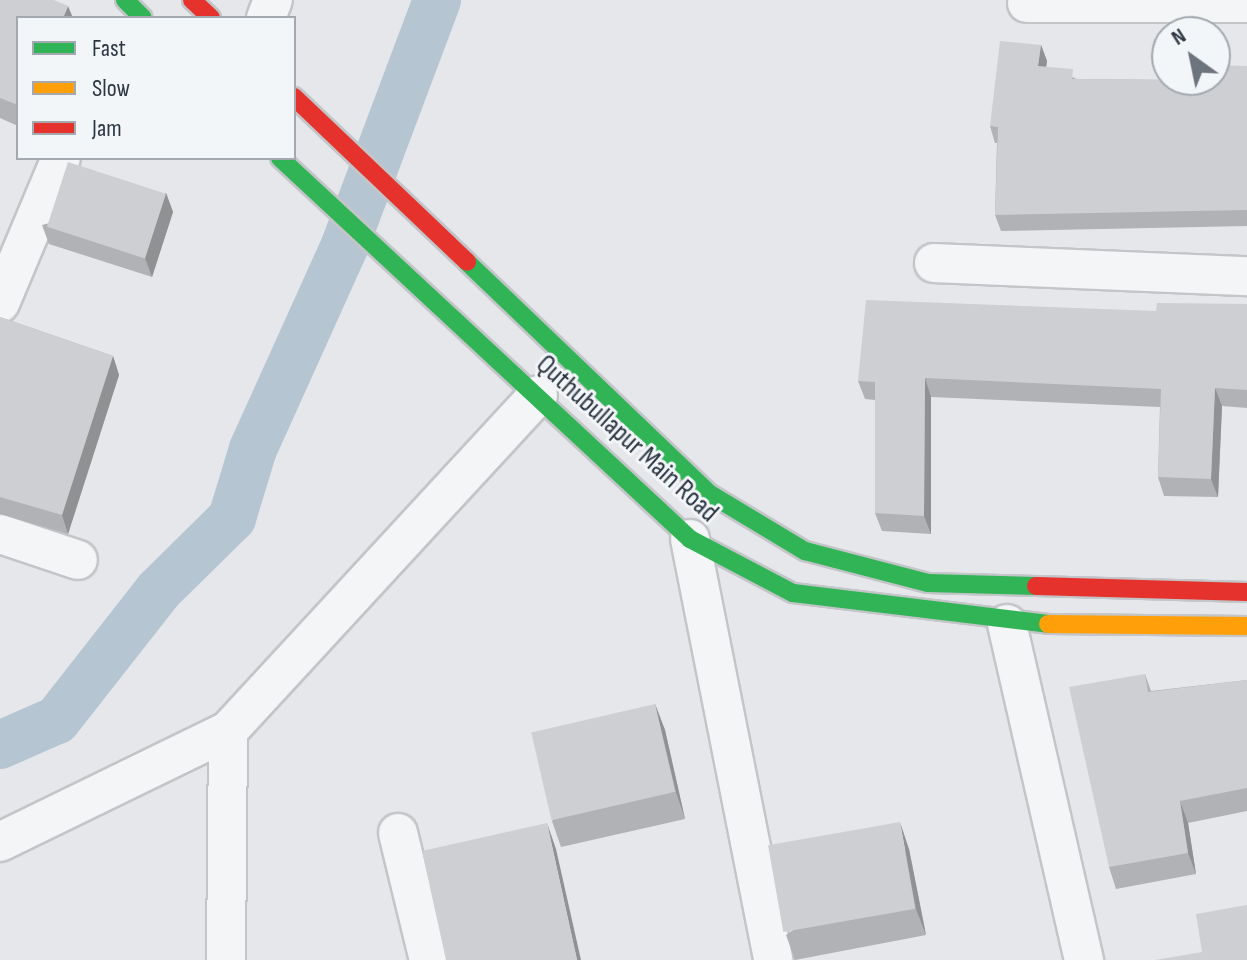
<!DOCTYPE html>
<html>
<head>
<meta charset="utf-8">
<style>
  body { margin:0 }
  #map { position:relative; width:1247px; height:960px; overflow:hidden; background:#e5e7ea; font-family:"Sofia Sans Condensed",sans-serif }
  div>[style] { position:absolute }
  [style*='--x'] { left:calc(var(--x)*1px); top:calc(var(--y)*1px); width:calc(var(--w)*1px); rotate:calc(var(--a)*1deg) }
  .canal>* { height:48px; margin:-24px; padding:0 24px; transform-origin:24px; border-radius:24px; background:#b6c5d2 }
  .roads { filter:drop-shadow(2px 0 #c3c5c8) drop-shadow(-2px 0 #c3c5c8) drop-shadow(0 2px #c3c5c8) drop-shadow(0 -2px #c3c5c8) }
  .street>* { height:38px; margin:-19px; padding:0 19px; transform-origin:19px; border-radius:19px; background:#f4f5f6 }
  .fast>* { height:18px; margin:-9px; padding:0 9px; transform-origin:9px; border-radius:9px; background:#30b455 }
  .slow>* { height:18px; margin:-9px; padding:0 9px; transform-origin:9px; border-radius:9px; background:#ff9f0a }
  .jam>* { height:18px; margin:-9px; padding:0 9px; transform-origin:9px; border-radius:9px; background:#e5322d }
  .wall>* { inset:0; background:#b0b2b5 }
  .shaded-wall>* { inset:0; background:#909193 }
  .building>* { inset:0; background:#cdcfd2; transform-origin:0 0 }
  span { translate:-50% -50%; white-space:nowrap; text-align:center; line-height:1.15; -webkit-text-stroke:6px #f3f6f8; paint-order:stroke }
  .street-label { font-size:28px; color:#2c3642 }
  .legend { position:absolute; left:16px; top:16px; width:280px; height:144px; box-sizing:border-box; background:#f3f6f8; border:2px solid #a3a9af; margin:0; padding:10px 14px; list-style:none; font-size:24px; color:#2c3642 }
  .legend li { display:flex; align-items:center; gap:16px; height:40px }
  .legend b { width:40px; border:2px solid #a3a9af }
  .north { position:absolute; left:1151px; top:16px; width:80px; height:80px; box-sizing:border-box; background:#f3f6f8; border:2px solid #a3a9af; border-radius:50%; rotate:327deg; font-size:22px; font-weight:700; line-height:32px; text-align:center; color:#2c3642 }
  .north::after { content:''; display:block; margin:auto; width:28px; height:36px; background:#6d747d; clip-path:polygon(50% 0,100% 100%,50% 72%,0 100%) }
</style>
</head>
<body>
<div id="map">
  <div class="canal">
    <i style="--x:0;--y:745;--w:62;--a:-23.7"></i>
    <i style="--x:57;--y:720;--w:165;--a:-51.9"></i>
    <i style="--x:159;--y:590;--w:103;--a:-44.6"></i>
    <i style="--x:232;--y:518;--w:72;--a:-73.1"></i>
    <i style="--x:253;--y:449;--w:224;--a:-65.7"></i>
    <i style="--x:345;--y:245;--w:262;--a:-69.4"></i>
  </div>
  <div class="roads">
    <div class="street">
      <i style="--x:1027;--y:3;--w:220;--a:0"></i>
      <i style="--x:266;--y:18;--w:19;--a:-69"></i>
      <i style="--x:934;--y:263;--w:313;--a:2.4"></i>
      <i style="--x:0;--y:303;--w:157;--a:-67.2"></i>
      <i style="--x:0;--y:534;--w:82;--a:18.4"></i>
      <i style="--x:690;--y:539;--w:429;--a:78.8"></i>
      <i style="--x:1007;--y:624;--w:345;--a:77.1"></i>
      <i style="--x:398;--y:833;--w:131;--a:76.3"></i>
      <i style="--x:0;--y:842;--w:254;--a:-26"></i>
      <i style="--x:226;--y:960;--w:229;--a:-89.5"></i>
      <i style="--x:228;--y:731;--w:457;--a:-47.3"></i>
    </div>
    <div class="fast">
      <i style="--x:125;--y:0;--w:25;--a:45"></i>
      <i style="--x:280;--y:158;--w:560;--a:42.9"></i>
      <i style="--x:690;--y:539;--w:116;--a:27.7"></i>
      <i style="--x:793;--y:593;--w:257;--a:6.9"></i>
      <i style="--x:467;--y:262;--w:336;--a:43.7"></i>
      <i style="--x:710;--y:494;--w:111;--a:31"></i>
      <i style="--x:805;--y:551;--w:127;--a:14.6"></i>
      <i style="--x:928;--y:583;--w:108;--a:1.6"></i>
    </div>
    <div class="slow">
      <i style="--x:1048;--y:624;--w:199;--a:0.6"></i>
    </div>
    <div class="jam">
      <i style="--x:192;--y:0;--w:26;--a:43"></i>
      <i style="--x:294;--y:97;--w:239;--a:43.6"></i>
      <i style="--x:1036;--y:586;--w:211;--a:1.6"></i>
    </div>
  </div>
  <div class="wall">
    <i style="clip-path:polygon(0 0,18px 18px,18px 126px,0 118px)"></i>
    <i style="clip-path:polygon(1041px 45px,1047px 61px,1046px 67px,1077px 79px,1172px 80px,1247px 66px,1247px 226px,1001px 231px,995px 215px,997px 143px,995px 143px,990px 126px)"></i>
    <i style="clip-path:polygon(166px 193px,173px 212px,152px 277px,49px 244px,42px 225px)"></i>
    <i style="clip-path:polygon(1247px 304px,1247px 408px,1222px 406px,1218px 497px,1164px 496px,1158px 477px,1160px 407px,931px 397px,931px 534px,882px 531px,875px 513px,875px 400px,865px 399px,858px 381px,1156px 311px)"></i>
    <i style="clip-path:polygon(0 317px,113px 356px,119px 375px,68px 534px,0 514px)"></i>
    <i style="clip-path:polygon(1145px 674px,1151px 691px,1247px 680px,1247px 811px,1188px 823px,1196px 874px,1116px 889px,1109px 867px)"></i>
    <i style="clip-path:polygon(655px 704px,665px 730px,685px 819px,561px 847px,552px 821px)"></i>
    <i style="clip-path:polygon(909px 849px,926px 935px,795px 960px,786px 935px)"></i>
  </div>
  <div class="shaded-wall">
    <i style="clip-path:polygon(68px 6px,73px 18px,63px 18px)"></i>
    <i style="clip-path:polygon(1041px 45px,1047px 61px,1044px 82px,1038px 66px)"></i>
    <i style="clip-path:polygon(166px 193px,173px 212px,152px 277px,145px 258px)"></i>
    <i style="clip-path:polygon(113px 356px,119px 375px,68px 534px,62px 515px)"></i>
    <i style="clip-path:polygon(925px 378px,931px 397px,931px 534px,924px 516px)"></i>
    <i style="clip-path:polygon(1215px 388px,1222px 406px,1218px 497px,1211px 479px)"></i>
    <i style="clip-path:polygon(655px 704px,665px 730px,685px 819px,676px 792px)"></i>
    <i style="clip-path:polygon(1180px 801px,1188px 823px,1196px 874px,1188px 853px)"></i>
    <i style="clip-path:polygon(900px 822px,909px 849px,926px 935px,916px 909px)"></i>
    <i style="clip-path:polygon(547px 823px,556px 849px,581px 960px,577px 960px)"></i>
  </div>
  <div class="building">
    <i style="clip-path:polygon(0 0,54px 0,68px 6px,63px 18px,18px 18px,18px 105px,0 98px)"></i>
    <i style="clip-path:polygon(1000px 41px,1041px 45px,1038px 66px,1073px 69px,1072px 79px,1215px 80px,1215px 65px,1247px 66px,1247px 210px,995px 215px,998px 127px,990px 126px)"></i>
    <i style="left:68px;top:162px;width:103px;height:68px;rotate:18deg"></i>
    <i style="clip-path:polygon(866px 300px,1156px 311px,1157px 303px,1247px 304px,1247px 390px,1215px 388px,1211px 479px,1158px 477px,1161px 389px,925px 378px,924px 516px,875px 513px,875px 382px,858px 381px)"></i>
    <i style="clip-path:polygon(0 317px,113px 356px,62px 515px,0 497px)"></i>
    <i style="clip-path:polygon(1145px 674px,1148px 692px,1247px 680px,1247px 788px,1180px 801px,1188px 853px,1109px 867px,1069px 687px)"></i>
    <i style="left:655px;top:704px;width:90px;height:127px;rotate:77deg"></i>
    <i style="left:900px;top:822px;width:88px;height:134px;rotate:80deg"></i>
    <i style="clip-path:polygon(547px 823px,577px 960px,446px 960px,422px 851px)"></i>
    <i style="clip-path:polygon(1247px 905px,1247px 960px,1155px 960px,1202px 952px,1196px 914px)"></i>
  </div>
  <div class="street-label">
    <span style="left:627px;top:439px;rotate:42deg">Quthubullapur Main Road</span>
  </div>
  <ul class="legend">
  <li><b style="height:10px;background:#30b455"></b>Fast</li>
  <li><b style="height:10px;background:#ff9f0a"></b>Slow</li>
  <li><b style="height:10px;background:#e5322d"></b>Jam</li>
  </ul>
  <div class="north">N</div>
</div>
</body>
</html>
